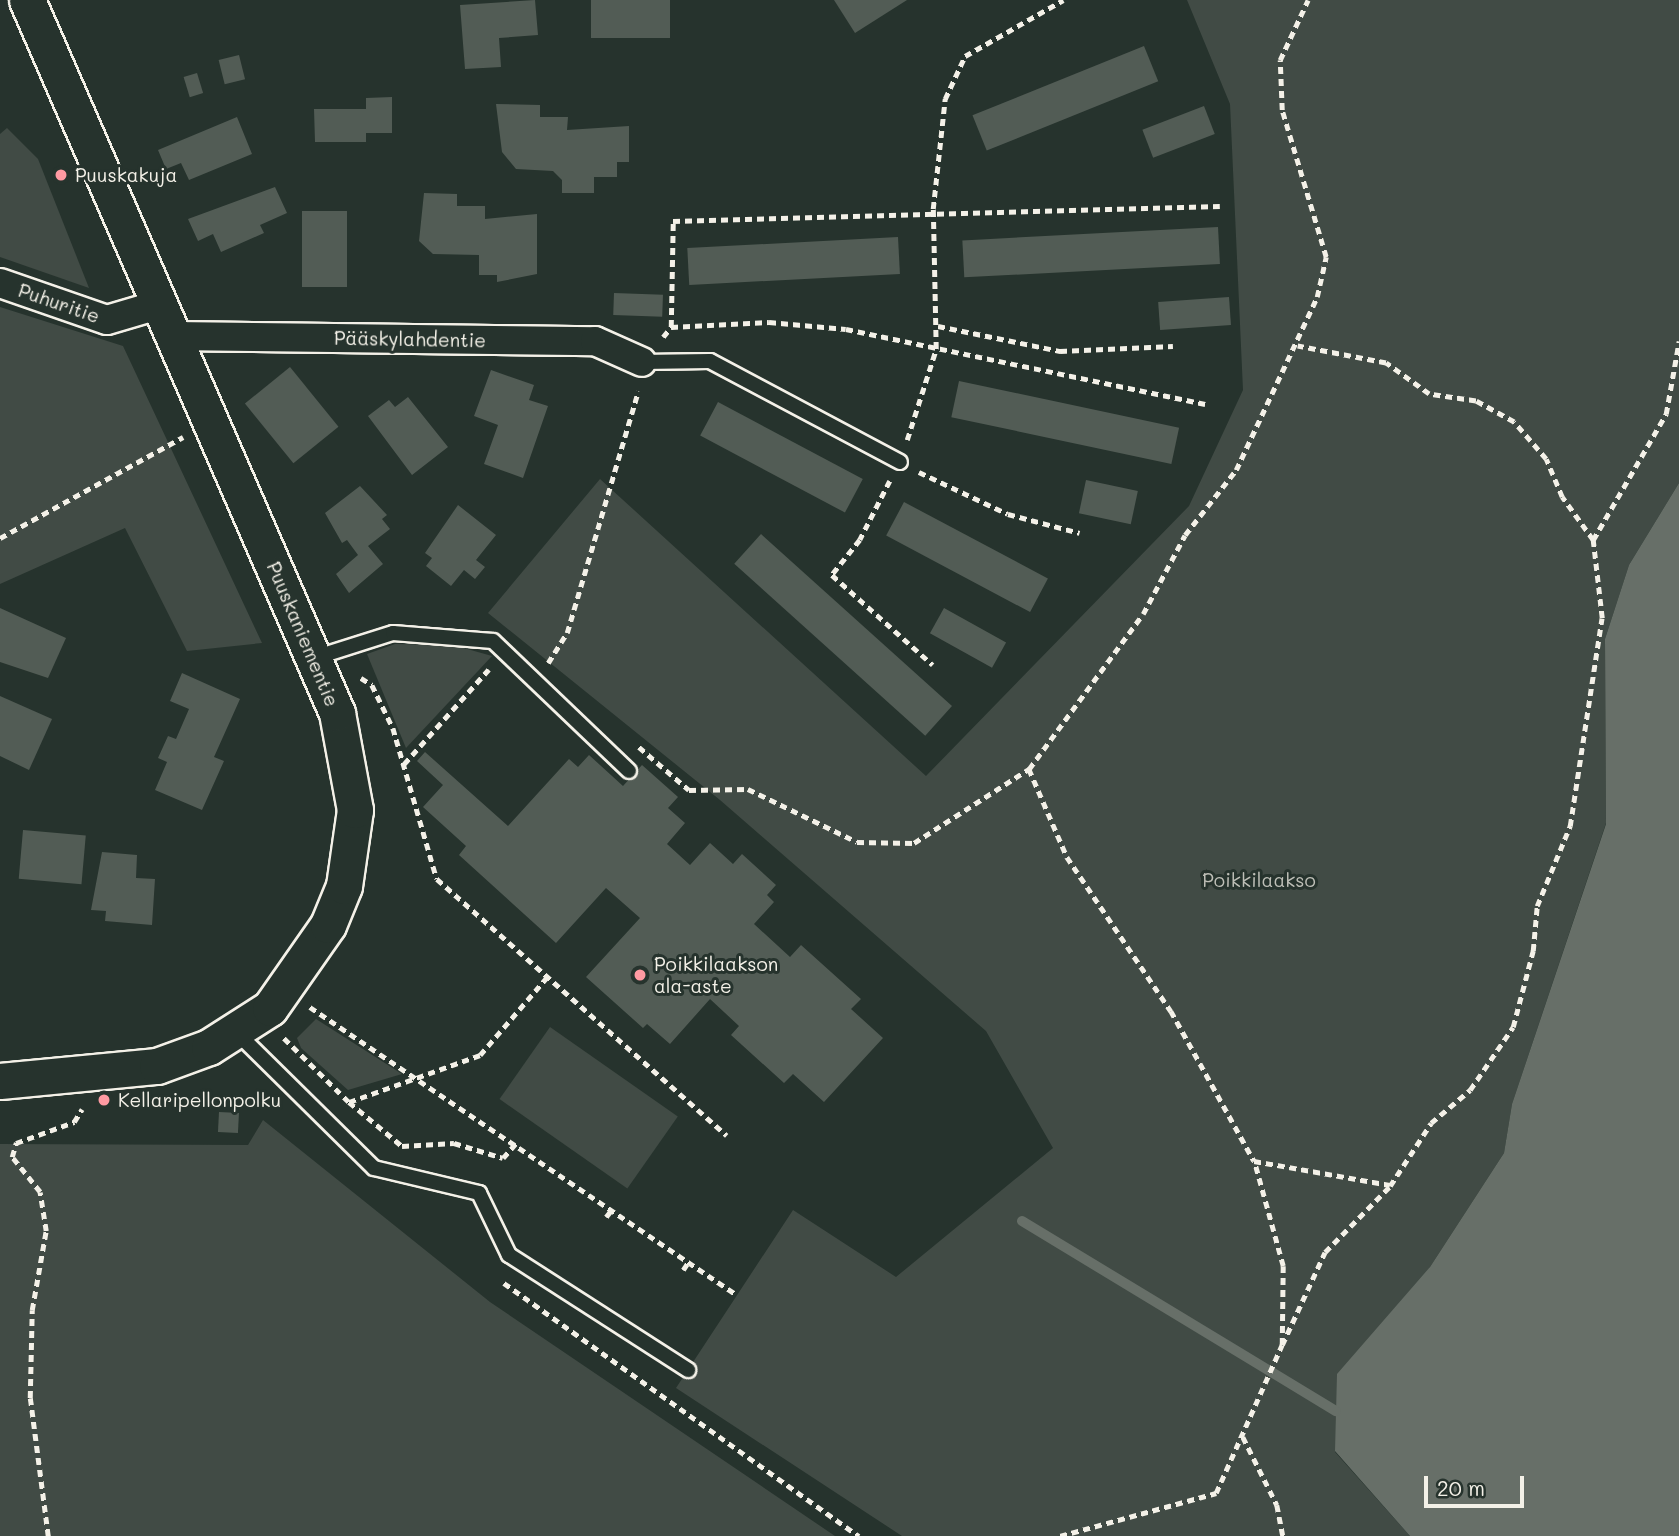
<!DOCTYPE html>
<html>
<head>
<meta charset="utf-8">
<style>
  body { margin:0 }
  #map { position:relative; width:1679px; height:1536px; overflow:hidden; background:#26332d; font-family:Mali,sans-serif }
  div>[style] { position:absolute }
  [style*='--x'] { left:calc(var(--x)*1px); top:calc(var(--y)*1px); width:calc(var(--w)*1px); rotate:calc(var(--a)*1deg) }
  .green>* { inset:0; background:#414b45; transform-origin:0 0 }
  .water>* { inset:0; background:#676f68 }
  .stream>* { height:10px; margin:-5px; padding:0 5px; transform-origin:5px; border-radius:5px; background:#676f68 }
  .building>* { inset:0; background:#525c55; transform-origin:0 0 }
  .path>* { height:4.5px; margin-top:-2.25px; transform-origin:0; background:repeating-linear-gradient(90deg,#f4f1e8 0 7px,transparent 0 12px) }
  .roads { filter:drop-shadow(2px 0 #f4f1e8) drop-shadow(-2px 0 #f4f1e8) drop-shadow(0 2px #f4f1e8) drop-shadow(0 -2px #f4f1e8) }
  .service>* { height:14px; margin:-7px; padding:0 7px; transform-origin:7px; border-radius:7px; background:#26332d }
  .minor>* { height:28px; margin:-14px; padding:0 14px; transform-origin:14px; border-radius:14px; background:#26332d }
  .tertiary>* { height:35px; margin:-17.5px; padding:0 17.5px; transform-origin:17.5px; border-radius:17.5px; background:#26332d }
  .dots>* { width:19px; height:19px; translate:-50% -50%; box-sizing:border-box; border:4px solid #26332d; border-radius:50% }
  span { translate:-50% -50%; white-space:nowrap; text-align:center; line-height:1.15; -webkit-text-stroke:6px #26332d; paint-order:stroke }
  .poi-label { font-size:19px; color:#f4f1e8 }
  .left { translate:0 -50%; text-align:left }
  .street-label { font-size:19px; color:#f4f1e8 }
  .park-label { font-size:19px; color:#bebfb7 }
  .scale { position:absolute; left:1424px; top:1476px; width:100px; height:32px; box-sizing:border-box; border:4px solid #f4f1e8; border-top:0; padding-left:9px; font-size:21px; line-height:24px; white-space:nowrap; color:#f4f1e8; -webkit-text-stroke:5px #26332d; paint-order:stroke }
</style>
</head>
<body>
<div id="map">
  <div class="green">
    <i style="clip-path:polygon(1187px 0,1679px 0,1679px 483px,1629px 565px,1605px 639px,1606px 823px,1512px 1104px,1504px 1153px,1430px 1267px,1335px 1452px,1410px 1536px,902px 1536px,676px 1388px,793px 1210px,896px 1277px,1053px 1148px,986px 1031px,720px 800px,488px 613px,600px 479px,926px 776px,1189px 506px,1243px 390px,1230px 104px)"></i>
    <i style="clip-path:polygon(7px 128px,38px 159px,89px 288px,0 257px,0 134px)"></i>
    <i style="clip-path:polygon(0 307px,123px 346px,262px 643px,187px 651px,125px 528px,0 584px)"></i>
    <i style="clip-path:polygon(395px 644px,453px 645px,492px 656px,406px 748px,367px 654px)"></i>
    <i style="clip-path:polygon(316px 1019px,402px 1074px,348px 1090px,301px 1048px,297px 1038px)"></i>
    <i style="left:550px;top:1027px;width:156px;height:88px;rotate:35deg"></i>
    <i style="clip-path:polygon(263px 1120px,490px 1302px,835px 1536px,0 1536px,0 1144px,248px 1145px)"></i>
  </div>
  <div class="water">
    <i style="clip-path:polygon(1679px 483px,1679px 1536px,1410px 1536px,1335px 1451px,1337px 1374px,1430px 1267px,1504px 1153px,1512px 1104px,1606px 824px,1605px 639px,1629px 565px)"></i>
  </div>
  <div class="stream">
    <i style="--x:1022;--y:1221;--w:367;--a:31.2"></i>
  </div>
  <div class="building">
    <i style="clip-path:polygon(535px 0,538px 35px,499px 38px,501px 67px,465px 69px,460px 5px)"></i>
    <i style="left:591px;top:0;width:79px;height:38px"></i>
    <i style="clip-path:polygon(834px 0,907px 0,855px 33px)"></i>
    <i style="left:1144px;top:46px;width:38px;height:185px;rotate:68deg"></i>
    <i style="left:239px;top:55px;width:25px;height:21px;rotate:76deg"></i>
    <i style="left:197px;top:73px;width:21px;height:14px;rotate:73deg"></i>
    <i style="clip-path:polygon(392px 97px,392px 133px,366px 133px,366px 142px,315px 142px,314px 109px,366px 109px,366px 98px)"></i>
    <i style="clip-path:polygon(496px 104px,540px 105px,540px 117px,568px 117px,567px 130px,629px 126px,629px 162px,617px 162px,617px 177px,594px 177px,594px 193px,562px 193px,562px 180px,553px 171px,516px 169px,502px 152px)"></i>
    <i style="left:1204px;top:106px;width:30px;height:66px;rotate:69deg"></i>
    <i style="clip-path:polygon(237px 117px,252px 154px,189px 180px,181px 163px,166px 169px,158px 150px)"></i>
    <i style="clip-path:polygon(275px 187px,287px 213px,260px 225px,264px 233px,221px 252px,213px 234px,198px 241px,188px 219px)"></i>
    <i style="clip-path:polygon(424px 193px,457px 194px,457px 206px,485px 206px,485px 219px,537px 214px,537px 274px,497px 282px,497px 275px,479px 275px,479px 255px,433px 254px,419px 241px)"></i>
    <i style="left:302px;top:211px;width:45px;height:76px"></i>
    <i style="left:1218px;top:227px;width:37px;height:256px;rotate:87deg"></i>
    <i style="left:898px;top:237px;width:37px;height:211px;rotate:87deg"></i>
    <i style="left:614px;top:293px;width:49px;height:22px;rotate:2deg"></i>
    <i style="left:1229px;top:297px;width:28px;height:71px;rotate:86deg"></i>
    <i style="left:290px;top:367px;width:77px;height:58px;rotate:51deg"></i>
    <i style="clip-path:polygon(491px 370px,534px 385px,529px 400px,548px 406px,523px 478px,484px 464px,498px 425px,474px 416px)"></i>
    <i style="left:959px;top:381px;width:225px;height:37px;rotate:12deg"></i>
    <i style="clip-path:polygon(408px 397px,448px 447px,412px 475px,368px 416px,389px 400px,395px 407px)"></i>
    <i style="left:718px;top:402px;width:164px;height:38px;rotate:28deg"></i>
    <i style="left:1086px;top:480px;width:53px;height:34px;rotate:12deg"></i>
    <i style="clip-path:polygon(360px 486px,387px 515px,382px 519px,390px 529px,368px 546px,383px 564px,349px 593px,336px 574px,358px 555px,347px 540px,342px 543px,325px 513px)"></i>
    <i style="left:904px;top:502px;width:163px;height:38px;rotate:28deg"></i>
    <i style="clip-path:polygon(458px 505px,496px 535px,476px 560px,485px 567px,475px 579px,464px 570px,451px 586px,426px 566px,432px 558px,425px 553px)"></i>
    <i style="left:761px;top:534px;width:257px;height:40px;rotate:42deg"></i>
    <i style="clip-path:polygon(0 608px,66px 638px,48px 678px,0 662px)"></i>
    <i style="left:944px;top:608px;width:71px;height:29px;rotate:29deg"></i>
    <i style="clip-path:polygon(182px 673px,240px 699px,214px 757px,224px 761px,202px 810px,155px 790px,167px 762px,158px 758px,168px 736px,176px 739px,189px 709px,170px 701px)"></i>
    <i style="clip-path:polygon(0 696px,52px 719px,29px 770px,0 756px)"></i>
    <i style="clip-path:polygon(425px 752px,508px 826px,569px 759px,578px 767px,589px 755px,623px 786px,642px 765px,678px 797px,668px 808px,685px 823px,667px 844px,690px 865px,710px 843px,733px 864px,742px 854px,776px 885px,767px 895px,774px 902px,754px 924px,790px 957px,801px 945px,861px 999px,851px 1009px,883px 1038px,824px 1102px,793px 1074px,784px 1083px,731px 1035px,739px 1026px,710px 999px,670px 1044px,647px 1024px,643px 1028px,586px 977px,640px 918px,606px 888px,556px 943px,459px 855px,466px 846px,423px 807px,443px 785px,417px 761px)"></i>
    <i style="left:23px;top:830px;width:63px;height:49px;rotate:5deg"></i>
    <i style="clip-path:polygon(102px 852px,137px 855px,136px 878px,155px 879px,152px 925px,105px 921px,106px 911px,91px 910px)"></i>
    <i style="left:219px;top:1112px;width:20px;height:20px;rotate:3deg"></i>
  </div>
  <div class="path">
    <i style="--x:938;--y:326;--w:125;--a:11.6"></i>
    <i style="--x:1060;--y:351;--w:113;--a:-2.5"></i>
    <i style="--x:671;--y:327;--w:98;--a:-2.9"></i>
    <i style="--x:769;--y:322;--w:77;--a:5.2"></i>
    <i style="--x:846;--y:329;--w:367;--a:11.8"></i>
    <i style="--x:663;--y:337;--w:13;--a:-51"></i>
    <i style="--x:671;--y:327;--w:106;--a:-88.9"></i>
    <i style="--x:673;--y:221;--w:547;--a:-1.57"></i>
    <i style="--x:907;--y:440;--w:96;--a:-72.3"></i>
    <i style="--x:936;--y:349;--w:140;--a:-91.2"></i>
    <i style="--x:933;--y:209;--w:111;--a:-83.8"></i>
    <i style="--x:945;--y:99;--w:47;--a:-65.1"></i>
    <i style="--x:965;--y:56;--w:113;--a:-29.7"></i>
    <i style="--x:919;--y:472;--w:98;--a:25.3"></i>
    <i style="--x:1008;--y:514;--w:74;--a:14.8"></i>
    <i style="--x:890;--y:481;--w:66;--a:117"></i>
    <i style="--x:860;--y:540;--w:45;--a:128.7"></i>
    <i style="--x:832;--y:575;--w:135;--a:41.7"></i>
    <i style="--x:0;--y:538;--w:209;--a:-28.9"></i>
    <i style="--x:1593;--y:540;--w:146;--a:-59.9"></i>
    <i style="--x:1666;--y:414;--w:74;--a:-79.9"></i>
    <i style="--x:548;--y:663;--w:36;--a:-58"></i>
    <i style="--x:567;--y:633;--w:252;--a:-73.6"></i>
    <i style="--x:361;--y:678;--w:13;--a:32"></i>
    <i style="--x:372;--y:685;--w:48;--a:64"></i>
    <i style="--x:393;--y:728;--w:157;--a:73.8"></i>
    <i style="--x:437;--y:879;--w:387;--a:41.5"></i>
    <i style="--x:639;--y:747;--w:66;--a:40.7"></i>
    <i style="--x:689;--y:790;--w:59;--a:-1"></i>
    <i style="--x:748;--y:789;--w:121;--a:25.9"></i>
    <i style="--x:857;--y:842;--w:57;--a:1"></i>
    <i style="--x:914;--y:843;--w:137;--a:-32.8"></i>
    <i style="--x:1029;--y:769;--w:192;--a:-53.7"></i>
    <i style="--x:1143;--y:614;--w:89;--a:-62"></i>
    <i style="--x:1185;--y:535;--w:83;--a:-51.9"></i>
    <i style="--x:1236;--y:470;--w:191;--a:-64.9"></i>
    <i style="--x:1317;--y:297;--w:41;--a:-77.3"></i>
    <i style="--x:1326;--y:257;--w:153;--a:-106.7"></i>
    <i style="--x:1282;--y:110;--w:50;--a:-92.3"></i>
    <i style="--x:1280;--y:60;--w:66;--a:-65"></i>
    <i style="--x:404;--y:764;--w:127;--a:-48.2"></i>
    <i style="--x:1029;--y:769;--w:96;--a:66.6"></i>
    <i style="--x:1067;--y:857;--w:186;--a:56"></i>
    <i style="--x:1171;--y:1011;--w:171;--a:61"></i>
    <i style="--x:1254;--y:1161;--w:138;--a:10"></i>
    <i style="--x:310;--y:1007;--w:515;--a:34"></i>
    <i style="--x:284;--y:1038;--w:91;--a:44.6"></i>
    <i style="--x:349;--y:1102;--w:139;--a:-19.7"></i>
    <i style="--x:480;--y:1055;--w:104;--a:-49.3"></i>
    <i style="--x:349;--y:1102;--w:69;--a:39.7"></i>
    <i style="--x:402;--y:1146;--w:52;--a:-3.3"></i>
    <i style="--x:454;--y:1143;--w:51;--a:17"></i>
    <i style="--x:503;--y:1158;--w:20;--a:-49"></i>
    <i style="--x:606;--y:1217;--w:11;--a:-52"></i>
    <i style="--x:683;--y:1270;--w:11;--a:-56"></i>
    <i style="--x:504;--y:1283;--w:436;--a:35.5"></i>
    <i style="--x:1282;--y:1345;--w:102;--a:-65.2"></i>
    <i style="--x:1325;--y:1252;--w:93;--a:-45.4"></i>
    <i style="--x:1390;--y:1186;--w:75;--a:-56.9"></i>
    <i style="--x:1431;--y:1123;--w:51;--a:-40.2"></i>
    <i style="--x:1470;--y:1090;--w:76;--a:-55.7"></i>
    <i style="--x:1513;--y:1027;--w:79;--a:-75.3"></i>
    <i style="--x:1533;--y:951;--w:45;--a:-84.9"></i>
    <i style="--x:1537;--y:906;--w:87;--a:-67.6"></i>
    <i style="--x:1570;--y:826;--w:210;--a:-81.3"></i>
    <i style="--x:1602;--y:618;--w:79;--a:-96.6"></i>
    <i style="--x:1593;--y:540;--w:53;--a:-125.8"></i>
    <i style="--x:1562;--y:497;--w:41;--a:-112.8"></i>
    <i style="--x:1546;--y:459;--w:49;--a:-130.9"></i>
    <i style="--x:1514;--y:422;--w:43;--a:-151.1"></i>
    <i style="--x:1476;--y:401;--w:48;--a:-171.5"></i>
    <i style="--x:1429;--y:394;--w:53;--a:-144.2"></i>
    <i style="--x:1386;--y:363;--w:90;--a:-169.1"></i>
    <i style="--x:1243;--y:1437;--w:76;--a:63.4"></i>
    <i style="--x:1277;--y:1505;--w:32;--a:79"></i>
    <i style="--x:48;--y:1536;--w:139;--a:-97.4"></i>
    <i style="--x:30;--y:1398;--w:88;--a:-88.7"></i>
    <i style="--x:32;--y:1310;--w:80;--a:-80"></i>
    <i style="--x:46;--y:1231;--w:39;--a:-99"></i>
    <i style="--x:40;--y:1192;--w:45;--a:-128.7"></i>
    <i style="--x:12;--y:1157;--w:15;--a:-74"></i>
    <i style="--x:16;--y:1143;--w:62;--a:-19.9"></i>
    <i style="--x:74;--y:1122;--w:15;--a:-58"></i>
    <i style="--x:1060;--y:1536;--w:162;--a:-15.4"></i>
    <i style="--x:1216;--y:1493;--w:162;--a:-66"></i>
    <i style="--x:1282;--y:1345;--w:79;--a:-89.3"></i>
    <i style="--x:1283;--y:1266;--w:109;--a:-105.4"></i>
  </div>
  <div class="roads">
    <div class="service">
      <i style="--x:642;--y:362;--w:68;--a:-0.8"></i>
      <i style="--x:710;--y:361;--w:215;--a:28"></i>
      <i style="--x:314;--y:658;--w:83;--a:-17.6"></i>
      <i style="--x:393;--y:633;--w:100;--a:4.6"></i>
      <i style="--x:493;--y:641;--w:188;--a:43.7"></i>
      <i style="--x:237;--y:1033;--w:192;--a:44.6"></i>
      <i style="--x:374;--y:1168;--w:108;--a:13.4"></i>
      <i style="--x:479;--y:1193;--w:69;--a:64.2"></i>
      <i style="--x:509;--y:1255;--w:213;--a:32.7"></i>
    </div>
    <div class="minor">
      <i style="--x:0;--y:283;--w:113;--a:19.1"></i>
      <i style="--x:107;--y:320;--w:53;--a:-16.4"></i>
      <i style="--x:173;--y:336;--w:422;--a:0.7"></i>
      <i style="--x:595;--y:341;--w:51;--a:24.1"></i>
    </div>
    <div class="tertiary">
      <i style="--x:0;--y:1081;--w:158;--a:-5.5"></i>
      <i style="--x:157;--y:1066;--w:55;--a:-20.1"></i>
      <i style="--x:209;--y:1047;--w:72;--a:-32.6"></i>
      <i style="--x:270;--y:1008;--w:101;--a:-55.1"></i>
      <i style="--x:328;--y:925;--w:42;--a:-67.7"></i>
      <i style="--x:344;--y:886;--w:77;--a:-81.8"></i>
      <i style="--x:355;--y:810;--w:99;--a:-100.5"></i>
      <i style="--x:337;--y:713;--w:777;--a:-113.5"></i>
    </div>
  </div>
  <div class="dots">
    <i style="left:61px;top:175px;background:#ff9aa2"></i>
    <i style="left:640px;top:975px;background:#ff9aa2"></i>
    <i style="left:104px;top:1100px;background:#ff9aa2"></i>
  </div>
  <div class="poi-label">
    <span class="left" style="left:75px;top:175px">Puuskakuja</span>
    <span class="left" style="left:654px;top:975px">Poikkilaakson<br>ala-aste</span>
    <span class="left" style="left:118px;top:1100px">Kellaripellonpolku</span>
  </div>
  <div class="street-label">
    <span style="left:59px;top:303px;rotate:19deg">Puhuritie</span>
    <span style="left:410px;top:339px;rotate:1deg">Pääskylahdentie</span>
    <span style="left:303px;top:634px;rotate:67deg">Puuskaniementie</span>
  </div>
  <div class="park-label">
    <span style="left:1259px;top:880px">Poikkilaakso</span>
  </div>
  <div class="scale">20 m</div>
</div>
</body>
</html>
